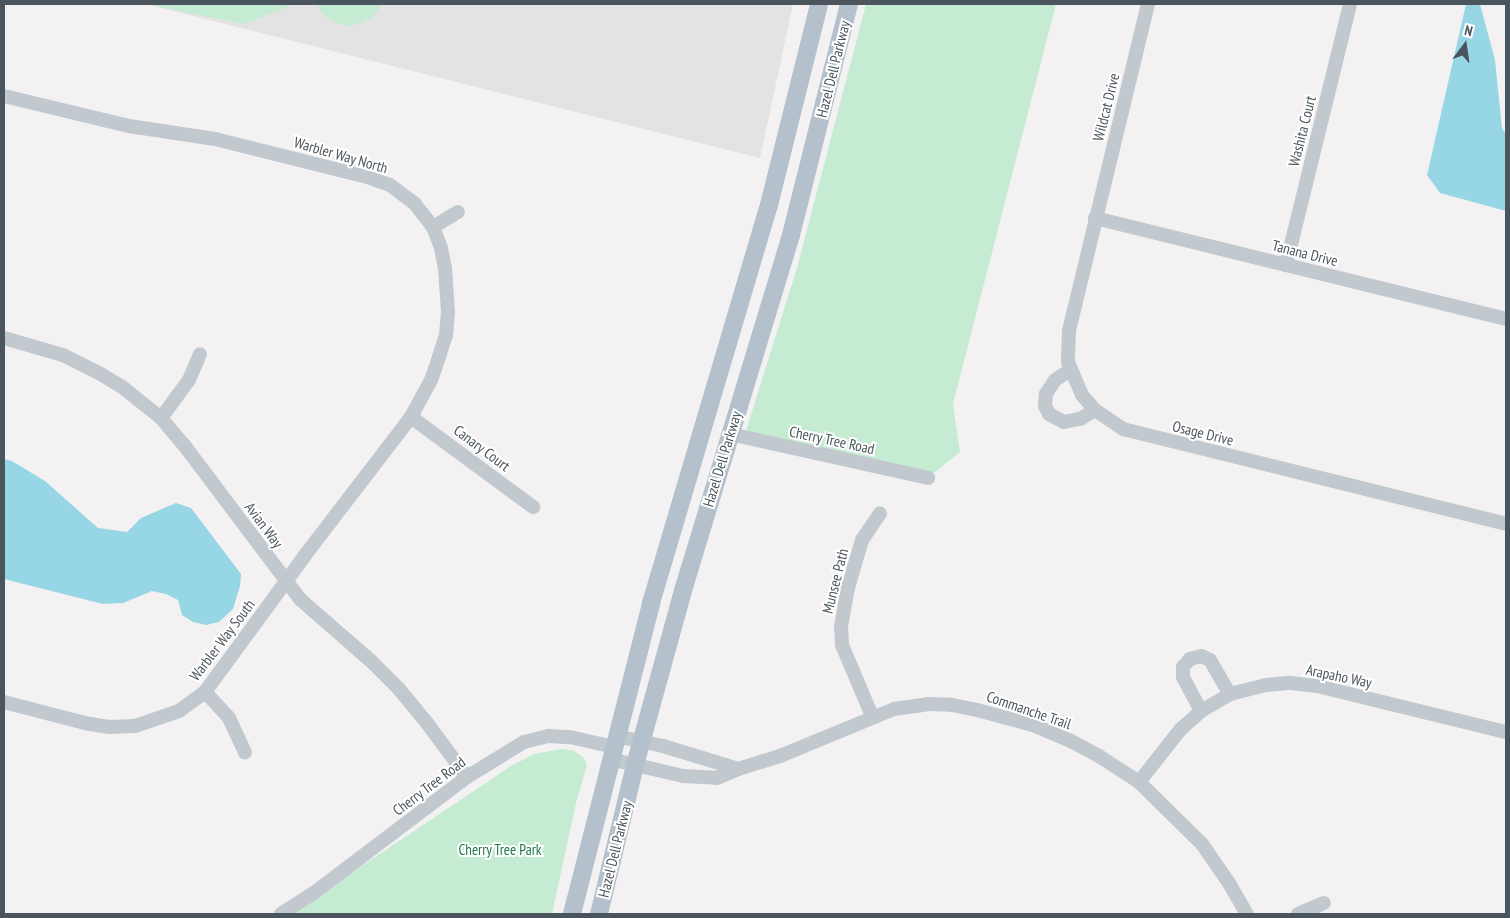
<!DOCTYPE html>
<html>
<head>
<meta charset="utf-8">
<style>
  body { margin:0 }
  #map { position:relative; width:1510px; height:918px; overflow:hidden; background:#f3f1f2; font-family:"PT Sans Narrow",sans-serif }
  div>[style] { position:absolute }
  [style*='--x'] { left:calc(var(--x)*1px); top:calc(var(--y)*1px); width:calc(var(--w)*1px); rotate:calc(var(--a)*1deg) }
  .education>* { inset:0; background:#e4e3e3 }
  .green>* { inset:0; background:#c5ecd3 }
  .water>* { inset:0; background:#97d6e4 }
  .minor>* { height:14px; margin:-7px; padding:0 7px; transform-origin:7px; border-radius:7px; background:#c1c9ce }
  .major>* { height:18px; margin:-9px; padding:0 9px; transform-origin:9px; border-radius:9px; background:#b4c1cd }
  span { translate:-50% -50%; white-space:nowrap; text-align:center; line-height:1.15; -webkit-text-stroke:4px #fff; paint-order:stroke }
  .street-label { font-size:15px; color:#4b555d }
  .park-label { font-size:15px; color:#22784a }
  .frame { position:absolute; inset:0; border:5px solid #4b555d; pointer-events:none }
  .north { position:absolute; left:1440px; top:20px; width:50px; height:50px; -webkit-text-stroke:4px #fff; paint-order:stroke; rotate:14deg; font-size:14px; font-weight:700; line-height:20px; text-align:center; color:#4b555d }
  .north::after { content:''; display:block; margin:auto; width:18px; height:22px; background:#4b555d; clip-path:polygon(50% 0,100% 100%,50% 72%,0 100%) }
</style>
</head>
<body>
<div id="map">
  <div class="education">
    <i style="clip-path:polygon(145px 4px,793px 4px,760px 158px)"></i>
  </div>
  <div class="green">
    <i style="clip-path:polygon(145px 4px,294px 4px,244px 24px)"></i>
    <i style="clip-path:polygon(316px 4px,382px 4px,374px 16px,362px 23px,349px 26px,336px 23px,324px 16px)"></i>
    <i style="clip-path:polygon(866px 4px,1056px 4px,953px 404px,960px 452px,928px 478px,744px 437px,797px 268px)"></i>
    <i style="clip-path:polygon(561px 749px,574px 751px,584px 758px,587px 765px,576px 803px,552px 914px,290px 914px,511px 766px,534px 754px)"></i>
  </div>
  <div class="water">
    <i style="clip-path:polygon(1466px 4px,1480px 4px,1495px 60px,1502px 128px,1506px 134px,1506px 211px,1440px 193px,1427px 175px)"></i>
    <i style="clip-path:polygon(4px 459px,12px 461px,45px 481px,98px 528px,127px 532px,141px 518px,176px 503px,191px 508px,241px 574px,240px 586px,233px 609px,219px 622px,206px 625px,193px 622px,182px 615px,178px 600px,166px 594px,152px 591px,123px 603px,103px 604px,4px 579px)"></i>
  </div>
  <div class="minor">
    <i style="--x:1148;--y:4;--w:335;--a:103.6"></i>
    <i style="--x:1069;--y:330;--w:32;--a:92"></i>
    <i style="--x:1068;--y:362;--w:36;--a:67"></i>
    <i style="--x:1082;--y:395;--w:20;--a:49"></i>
    <i style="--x:1095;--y:410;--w:34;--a:34"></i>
    <i style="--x:1123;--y:429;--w:395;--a:13.9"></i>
    <i style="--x:4;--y:96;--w:129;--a:13.5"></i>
    <i style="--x:129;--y:126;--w:87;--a:8.6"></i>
    <i style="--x:215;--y:139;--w:157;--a:14"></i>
    <i style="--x:367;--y:177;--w:24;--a:19"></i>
    <i style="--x:390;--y:185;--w:31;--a:37"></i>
    <i style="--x:415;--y:204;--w:29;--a:52"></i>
    <i style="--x:433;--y:227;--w:22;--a:69"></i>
    <i style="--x:441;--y:248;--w:20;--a:79"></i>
    <i style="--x:445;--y:268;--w:44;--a:86.1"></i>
    <i style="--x:448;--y:312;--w:23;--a:95"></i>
    <i style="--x:446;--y:335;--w:23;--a:108"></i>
    <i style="--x:439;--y:357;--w:24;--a:109"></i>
    <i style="--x:431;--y:380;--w:42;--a:118.4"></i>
    <i style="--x:411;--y:417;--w:173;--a:127.5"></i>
    <i style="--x:306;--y:554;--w:171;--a:126.2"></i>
    <i style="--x:205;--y:692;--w:32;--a:144"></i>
    <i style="--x:179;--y:711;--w:46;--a:161.2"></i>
    <i style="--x:135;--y:726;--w:26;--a:178"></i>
    <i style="--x:109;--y:727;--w:24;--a:-171"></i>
    <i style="--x:85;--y:723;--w:84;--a:-165.5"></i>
    <i style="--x:1095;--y:218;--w:423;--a:13.8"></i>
    <i style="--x:433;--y:227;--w:29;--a:-31"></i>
    <i style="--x:1286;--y:265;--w:269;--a:-76.2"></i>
    <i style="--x:4;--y:338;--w:61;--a:16.1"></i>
    <i style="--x:63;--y:355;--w:40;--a:26.6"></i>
    <i style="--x:99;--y:373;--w:26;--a:31"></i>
    <i style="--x:121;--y:386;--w:51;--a:38.7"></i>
    <i style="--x:161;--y:418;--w:35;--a:50"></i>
    <i style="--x:184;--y:445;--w:194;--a:53"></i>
    <i style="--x:301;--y:600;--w:93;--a:41.1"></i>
    <i style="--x:371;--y:661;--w:40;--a:45"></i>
    <i style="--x:399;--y:689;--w:44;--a:50.5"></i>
    <i style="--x:427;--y:723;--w:67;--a:53.5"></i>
    <i style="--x:1070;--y:370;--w:18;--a:146"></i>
    <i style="--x:1055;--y:380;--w:17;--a:123"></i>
    <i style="--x:1046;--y:394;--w:12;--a:95"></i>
    <i style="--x:1045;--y:406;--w:9;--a:63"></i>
    <i style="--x:1049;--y:414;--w:17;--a:28"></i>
    <i style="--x:1064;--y:422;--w:16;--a:-11"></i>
    <i style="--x:1080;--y:419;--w:17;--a:-31"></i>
    <i style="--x:411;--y:417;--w:152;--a:36.4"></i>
    <i style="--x:161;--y:418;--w:47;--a:-53.6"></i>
    <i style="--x:189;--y:380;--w:28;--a:-67"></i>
    <i style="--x:730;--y:434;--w:203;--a:12.5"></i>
    <i style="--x:205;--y:692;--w:35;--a:47"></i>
    <i style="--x:229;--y:718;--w:38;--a:65"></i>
    <i style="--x:1201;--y:711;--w:38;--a:-118"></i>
    <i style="--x:1183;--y:677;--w:10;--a:-90"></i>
    <i style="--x:1183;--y:667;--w:11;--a:-49"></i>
    <i style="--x:1190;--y:659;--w:11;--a:-15"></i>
    <i style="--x:1201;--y:656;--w:10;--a:24"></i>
    <i style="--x:1210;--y:660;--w:39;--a:60"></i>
    <i style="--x:872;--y:716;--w:77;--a:-112.9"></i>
    <i style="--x:842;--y:645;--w:18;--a:-93"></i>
    <i style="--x:841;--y:627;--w:40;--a:-80"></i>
    <i style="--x:848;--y:588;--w:50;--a:-73.7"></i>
    <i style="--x:862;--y:540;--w:32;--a:-56"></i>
    <i style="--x:616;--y:736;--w:48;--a:12"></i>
    <i style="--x:663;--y:746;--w:78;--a:17"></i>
    <i style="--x:610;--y:759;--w:75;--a:13.1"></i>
    <i style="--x:683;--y:776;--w:34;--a:3"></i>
    <i style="--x:717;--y:778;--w:23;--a:-23"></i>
    <i style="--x:738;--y:769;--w:44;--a:-17.2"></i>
    <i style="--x:780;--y:756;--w:123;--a:-22.4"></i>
    <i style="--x:894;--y:709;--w:34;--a:-8"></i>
    <i style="--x:928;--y:704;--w:24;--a:2"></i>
    <i style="--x:952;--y:705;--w:25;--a:11"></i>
    <i style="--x:977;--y:710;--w:58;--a:15"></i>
    <i style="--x:1033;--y:725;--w:39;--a:23"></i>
    <i style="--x:1069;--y:740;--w:34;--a:28"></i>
    <i style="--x:1099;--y:756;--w:48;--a:33"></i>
    <i style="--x:1139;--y:782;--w:88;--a:44.5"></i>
    <i style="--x:1202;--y:844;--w:47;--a:55.3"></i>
    <i style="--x:1229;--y:883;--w:36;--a:60"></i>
    <i style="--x:1139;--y:782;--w:66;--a:-51.7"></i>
    <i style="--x:1180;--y:730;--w:28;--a:-42"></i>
    <i style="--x:1201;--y:711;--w:34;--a:-30"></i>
    <i style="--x:1230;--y:694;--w:37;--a:-14"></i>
    <i style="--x:1266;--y:685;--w:25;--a:-5"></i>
    <i style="--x:1291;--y:683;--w:26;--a:7"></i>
    <i style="--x:1317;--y:686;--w:195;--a:13.7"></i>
    <i style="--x:281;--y:914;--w:40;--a:-32.9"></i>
    <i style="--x:315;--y:892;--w:191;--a:-37.1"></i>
    <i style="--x:467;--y:777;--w:67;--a:-31.6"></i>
    <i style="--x:524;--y:742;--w:25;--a:-14"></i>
    <i style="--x:548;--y:736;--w:22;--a:3"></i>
    <i style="--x:570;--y:737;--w:45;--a:12.8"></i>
    <i style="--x:1298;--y:914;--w:28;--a:-23"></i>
  </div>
  <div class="major">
    <i style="--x:572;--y:914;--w:321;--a:-75.7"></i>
    <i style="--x:651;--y:603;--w:415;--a:-73.5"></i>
    <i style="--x:769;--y:205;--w:207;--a:-76"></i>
    <i style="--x:599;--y:914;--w:153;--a:-76.4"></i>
    <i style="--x:635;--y:765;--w:188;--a:-74.6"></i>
    <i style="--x:685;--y:584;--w:365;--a:-73.1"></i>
    <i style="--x:791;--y:235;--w:238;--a:-75.9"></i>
  </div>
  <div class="street-label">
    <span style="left:833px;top:69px;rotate:-76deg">Hazel Dell Parkway</span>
    <span style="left:1106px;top:107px;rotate:-76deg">Wildcat Drive</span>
    <span style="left:1302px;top:131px;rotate:-76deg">Washita Court</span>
    <span style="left:341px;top:155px;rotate:16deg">Warbler Way North</span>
    <span style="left:1305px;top:253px;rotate:14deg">Tanana Drive</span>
    <span style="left:1203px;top:433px;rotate:14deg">Osage Drive</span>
    <span style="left:832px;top:440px;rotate:12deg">Cherry Tree Road</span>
    <span style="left:482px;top:448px;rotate:37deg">Canary Court</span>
    <span style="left:722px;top:459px;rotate:-73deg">Hazel Dell Parkway</span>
    <span style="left:264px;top:525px;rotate:53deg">Avian Way</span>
    <span style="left:835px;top:581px;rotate:-76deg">Munsee Path</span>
    <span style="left:222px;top:640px;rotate:-53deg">Warbler Way South</span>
    <span style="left:1339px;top:676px;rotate:12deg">Arapaho Way</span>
    <span style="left:1029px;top:710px;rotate:19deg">Commanche Trail</span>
    <span style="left:429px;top:786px;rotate:-37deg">Cherry Tree Road</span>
    <span style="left:615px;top:849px;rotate:-76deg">Hazel Dell Parkway</span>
  </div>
  <div class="park-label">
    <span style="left:500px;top:850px">Cherry Tree Park</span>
  </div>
  <div class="frame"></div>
  <div class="north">N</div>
</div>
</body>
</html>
